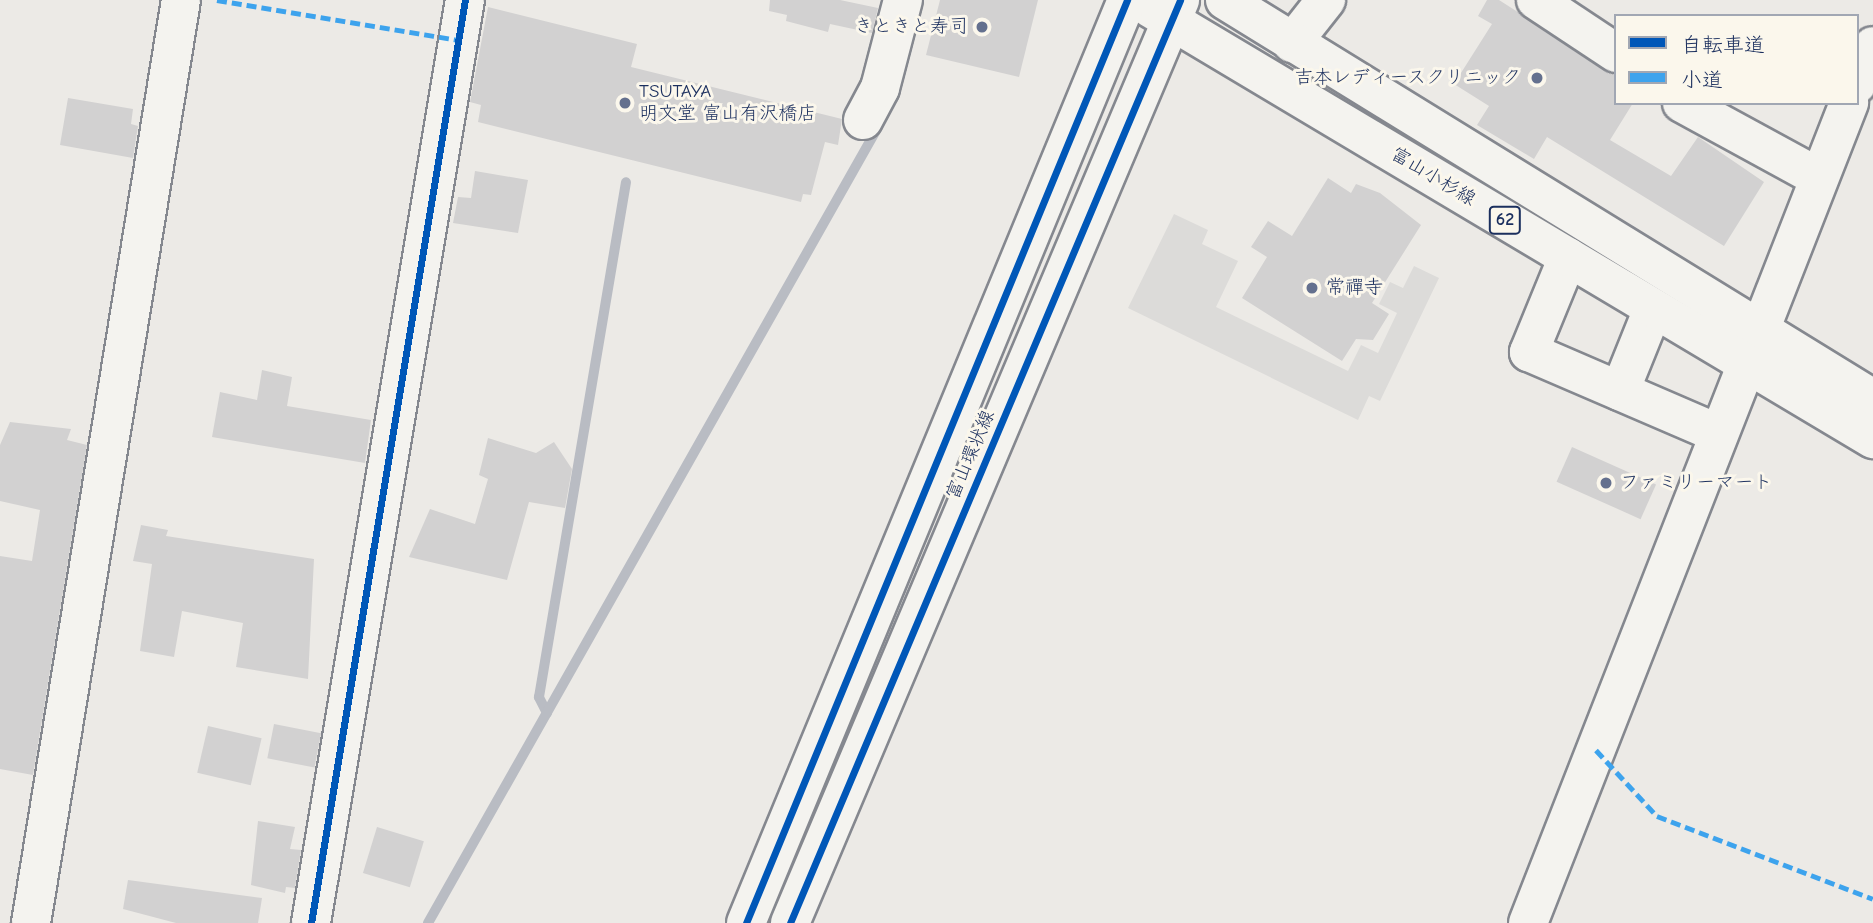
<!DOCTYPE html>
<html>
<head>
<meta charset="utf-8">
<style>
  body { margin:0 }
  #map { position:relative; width:1873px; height:923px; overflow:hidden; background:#eceae6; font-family:"Comic Neue","Klee One",sans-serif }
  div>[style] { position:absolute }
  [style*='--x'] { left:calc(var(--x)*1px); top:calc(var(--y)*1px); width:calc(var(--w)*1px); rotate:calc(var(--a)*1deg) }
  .green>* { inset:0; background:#dcdbd9 }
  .stream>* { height:10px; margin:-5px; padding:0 5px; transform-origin:5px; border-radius:5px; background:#b9bcc3 }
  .building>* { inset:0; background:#d2d1d1; transform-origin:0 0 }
  .roads { filter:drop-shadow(2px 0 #85888f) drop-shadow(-2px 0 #85888f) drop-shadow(0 2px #85888f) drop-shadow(0 -2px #85888f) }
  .minor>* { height:38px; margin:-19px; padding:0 19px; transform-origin:19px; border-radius:19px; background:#f4f3ef }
  .major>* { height:38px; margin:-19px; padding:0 19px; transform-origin:19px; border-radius:19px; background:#f4f3ef }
  .quiet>* { height:5px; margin-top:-2.5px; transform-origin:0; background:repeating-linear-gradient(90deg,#3da3ed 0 10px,transparent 0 15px) }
  .cycleway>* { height:7px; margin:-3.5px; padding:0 3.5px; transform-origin:3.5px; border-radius:3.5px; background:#0057b8 }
  .dots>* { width:19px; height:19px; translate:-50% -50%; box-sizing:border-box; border:4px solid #fbf7ec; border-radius:50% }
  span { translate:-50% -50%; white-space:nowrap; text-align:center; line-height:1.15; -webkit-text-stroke:6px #fbf7ec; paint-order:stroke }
  .shield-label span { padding:2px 5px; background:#fbf7ec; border:2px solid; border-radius:5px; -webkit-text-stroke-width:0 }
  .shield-label { font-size:18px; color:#1b2f5e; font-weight:700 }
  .poi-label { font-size:19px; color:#1b2f5e }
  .right { translate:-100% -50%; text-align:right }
  .left { translate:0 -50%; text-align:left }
  .street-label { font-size:19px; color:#1b2f5e }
  .legend { position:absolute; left:1614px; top:14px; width:245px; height:91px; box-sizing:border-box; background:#fbf7ec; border:2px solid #a1a7b3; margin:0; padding:9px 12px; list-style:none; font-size:21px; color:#1b2f5e }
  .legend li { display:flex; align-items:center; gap:14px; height:35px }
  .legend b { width:35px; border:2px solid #a1a7b3 }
</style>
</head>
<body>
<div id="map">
  <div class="green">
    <i style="clip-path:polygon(1174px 214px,1208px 230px,1202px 244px,1238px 261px,1216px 307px,1348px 371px,1361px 345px,1378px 353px,1397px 313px,1379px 304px,1390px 282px,1403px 288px,1414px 266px,1439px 278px,1380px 401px,1369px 396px,1358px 420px,1128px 308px)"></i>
  </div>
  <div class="stream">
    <i style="--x:547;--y:713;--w:18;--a:-117"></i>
    <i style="--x:539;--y:697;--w:522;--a:-80.41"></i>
    <i style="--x:428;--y:923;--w:914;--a:-60.52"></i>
  </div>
  <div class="building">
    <i style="clip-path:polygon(770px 0,840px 0,878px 8px,872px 33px,830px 24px,828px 32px,786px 21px,787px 15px,769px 11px)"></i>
    <i style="clip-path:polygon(940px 0,1038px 0,1019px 77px,926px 55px)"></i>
    <i style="clip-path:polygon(1487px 0,1499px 0,1616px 75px,1616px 103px,1633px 103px,1610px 140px,1671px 176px,1698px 137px,1764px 182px,1724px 246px,1547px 137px,1534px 159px,1477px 125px,1489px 106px,1454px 84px,1492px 24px,1478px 16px)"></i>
    <i style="clip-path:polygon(488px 7px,637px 44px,631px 67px,842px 119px,838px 145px,825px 142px,811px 195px,803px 194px,801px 202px,478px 122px,481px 105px,470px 102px)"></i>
    <i style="clip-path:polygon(68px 98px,133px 109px,131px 124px,138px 126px,133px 158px,60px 145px)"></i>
    <i style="clip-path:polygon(475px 171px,528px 180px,518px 233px,453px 223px,458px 197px,471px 198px)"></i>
    <i style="clip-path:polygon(1328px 178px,1351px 193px,1356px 184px,1380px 193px,1421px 225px,1372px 303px,1389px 314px,1373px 340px,1356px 339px,1342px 361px,1242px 298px,1267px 257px,1251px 247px,1268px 221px,1292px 236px)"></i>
    <i style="clip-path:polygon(262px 370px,292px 377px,287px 406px,371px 420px,365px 463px,212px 437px,220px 392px,257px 400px)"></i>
    <i style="clip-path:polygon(10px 422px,71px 429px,67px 440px,87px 445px,33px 775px,0 769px,0 556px,32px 561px,40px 510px,0 501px,0 445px)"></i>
    <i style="clip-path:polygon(488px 438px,536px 453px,554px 442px,572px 469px,565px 508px,529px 502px,507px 580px,409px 557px,430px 509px,475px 524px,488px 479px,479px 475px)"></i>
    <i style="left:1572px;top:447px;width:92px;height:38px;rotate:24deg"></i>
    <i style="clip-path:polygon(141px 525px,168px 530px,166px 536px,314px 559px,308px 679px,236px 667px,243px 623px,182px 611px,174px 657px,140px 651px,152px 564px,133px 561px)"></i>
    <i style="left:274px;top:724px;width:48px;height:35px;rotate:11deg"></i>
    <i style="left:208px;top:726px;width:55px;height:48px;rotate:13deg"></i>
    <i style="clip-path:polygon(258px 821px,295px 827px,290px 849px,301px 850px,295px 888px,286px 887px,285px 893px,251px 885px)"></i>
    <i style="left:377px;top:827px;width:49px;height:48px;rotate:17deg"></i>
    <i style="clip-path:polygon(128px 880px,262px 898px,258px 923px,176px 923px,123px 909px)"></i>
  </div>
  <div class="roads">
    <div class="minor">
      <i style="--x:1536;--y:0;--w:96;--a:33.5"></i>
      <i style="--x:1292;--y:43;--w:55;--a:-51.7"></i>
      <i style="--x:1857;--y:84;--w:41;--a:-67.2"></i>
      <i style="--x:1682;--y:103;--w:155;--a:28.6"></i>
      <i style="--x:863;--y:120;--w:36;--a:-62"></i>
      <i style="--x:880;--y:88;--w:91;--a:-75.4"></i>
      <i style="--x:1568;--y:257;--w:103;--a:112.3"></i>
      <i style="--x:1529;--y:352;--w:205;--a:23.3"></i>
      <i style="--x:1620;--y:391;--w:88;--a:-68.1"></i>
      <i style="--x:31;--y:923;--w:935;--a:-80.77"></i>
      <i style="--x:311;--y:923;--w:936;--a:-80.53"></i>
      <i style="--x:1528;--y:923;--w:881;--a:-68.62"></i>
    </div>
    <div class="major">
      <i style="--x:1225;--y:0;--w:761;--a:31.62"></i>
      <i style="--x:1150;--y:8;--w:842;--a:30.8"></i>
      <i style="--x:746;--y:923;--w:999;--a:-67.57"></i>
      <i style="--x:790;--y:923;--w:1002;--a:-67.09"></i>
    </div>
  </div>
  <div class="quiet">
    <i style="--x:217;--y:0;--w:244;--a:9.4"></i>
    <i style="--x:1596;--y:750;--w:90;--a:47.3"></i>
    <i style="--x:1657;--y:816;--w:231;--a:21"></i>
  </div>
  <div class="cycleway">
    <i style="--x:311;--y:923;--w:936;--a:-80.53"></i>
    <i style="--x:746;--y:923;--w:999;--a:-67.57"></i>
    <i style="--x:790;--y:923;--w:1002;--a:-67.09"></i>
  </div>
  <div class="dots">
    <i style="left:982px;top:27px;background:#64708e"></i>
    <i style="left:1537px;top:78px;background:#64708e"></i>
    <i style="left:625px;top:103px;background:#64708e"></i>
    <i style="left:1312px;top:288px;background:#64708e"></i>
    <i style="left:1606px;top:483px;background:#64708e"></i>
  </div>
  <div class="shield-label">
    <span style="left:1505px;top:220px">62</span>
  </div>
  <div class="poi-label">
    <span class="right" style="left:968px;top:27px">きときと寿司</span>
    <span class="right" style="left:1521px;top:78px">吉本レディースクリニック</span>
    <span class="left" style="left:639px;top:103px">TSUTAYA<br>明文堂 富山有沢橋店</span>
    <span class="left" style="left:1326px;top:288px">常禪寺</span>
    <span class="left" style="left:1620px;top:483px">ファミリーマート</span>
  </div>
  <div class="street-label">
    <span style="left:1433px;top:177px;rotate:31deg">富山小杉線</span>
    <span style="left:971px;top:455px;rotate:-67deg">富山環状線</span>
  </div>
  <ul class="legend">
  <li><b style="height:9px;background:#0057b8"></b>自転車道</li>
  <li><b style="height:9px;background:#3da3ed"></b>小道</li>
  </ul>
</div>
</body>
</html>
